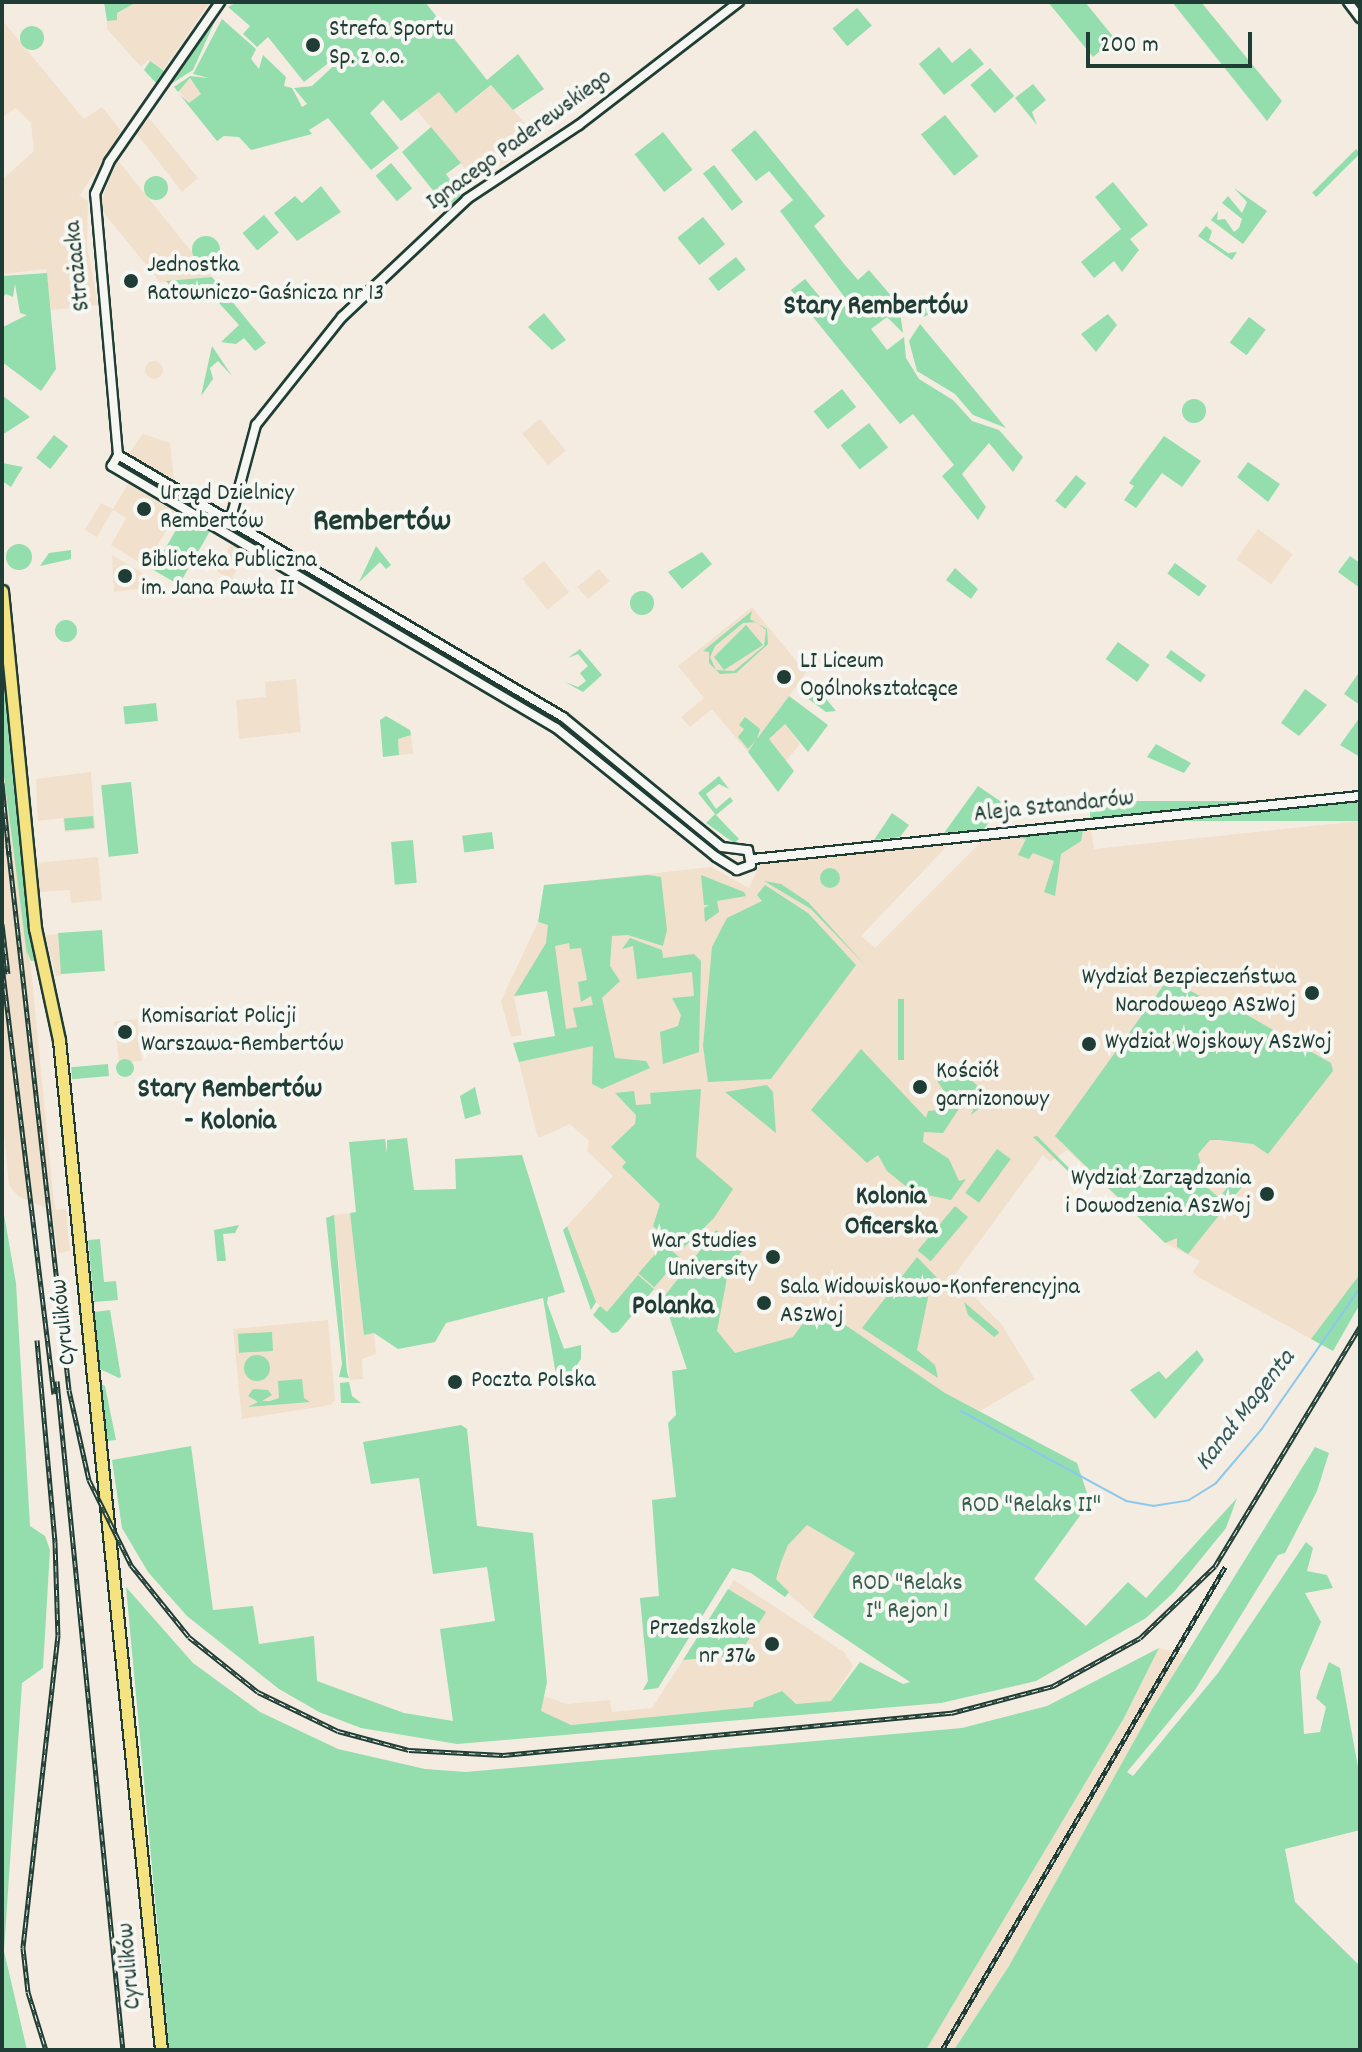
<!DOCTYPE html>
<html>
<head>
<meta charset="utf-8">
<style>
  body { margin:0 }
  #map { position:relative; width:1362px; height:2052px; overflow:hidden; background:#f4ece1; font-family:Dekko,sans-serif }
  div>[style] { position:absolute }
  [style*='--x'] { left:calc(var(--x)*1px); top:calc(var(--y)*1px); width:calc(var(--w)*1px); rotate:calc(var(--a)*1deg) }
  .built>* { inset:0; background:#f1e0cc; transform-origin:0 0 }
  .round { border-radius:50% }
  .green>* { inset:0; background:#94ddad; transform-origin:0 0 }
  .stream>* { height:2px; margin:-1px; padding:0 1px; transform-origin:1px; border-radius:1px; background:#8cc8ec }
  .roads { filter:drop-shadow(2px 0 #1f3d34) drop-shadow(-2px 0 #1f3d34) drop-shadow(0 2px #1f3d34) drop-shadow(0 -2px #1f3d34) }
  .minor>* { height:8px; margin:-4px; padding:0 4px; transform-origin:4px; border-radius:4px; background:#f6f6f2 }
  .major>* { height:11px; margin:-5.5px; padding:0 5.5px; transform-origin:5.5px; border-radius:5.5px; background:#f5e382 }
  .rail>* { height:5px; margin-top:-2.5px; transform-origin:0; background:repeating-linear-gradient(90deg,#f6f6f2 0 6px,#1f3d34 0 12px); box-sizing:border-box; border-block:2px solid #1f3d34 }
  .dots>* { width:22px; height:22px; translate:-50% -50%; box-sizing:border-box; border:4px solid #f6f6f2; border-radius:50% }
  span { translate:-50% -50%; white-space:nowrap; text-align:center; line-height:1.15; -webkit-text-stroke:8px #f6f6f2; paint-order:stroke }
  .poi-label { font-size:24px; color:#1f3d34 }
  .left { translate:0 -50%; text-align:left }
  .right { translate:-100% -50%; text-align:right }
  .street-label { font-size:24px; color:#1f3d34 }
  .park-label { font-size:24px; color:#365d4c }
  .neighbourhood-label { font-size:26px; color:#1f3d34; font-weight:700 }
  .water-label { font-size:26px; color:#355959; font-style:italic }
  .quarter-label { font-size:28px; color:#1f3d34; font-weight:700 }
  .district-label { font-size:32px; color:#1f3d34; font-weight:700 }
  .frame { position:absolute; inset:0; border:4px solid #1f3d34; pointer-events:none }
  .scale { position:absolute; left:1086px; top:32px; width:166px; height:36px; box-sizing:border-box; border:4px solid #1f3d34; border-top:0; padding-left:10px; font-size:24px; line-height:28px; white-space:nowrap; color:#1f3d34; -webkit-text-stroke:6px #f6f6f2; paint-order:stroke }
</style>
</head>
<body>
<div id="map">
  <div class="built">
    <i style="clip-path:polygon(107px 2px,210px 2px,163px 70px,148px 60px,141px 67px,107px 29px)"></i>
    <i style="clip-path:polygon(2px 20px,84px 119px,102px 107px,122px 132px,79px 196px,88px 201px,87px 245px,98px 305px,51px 310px,46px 269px,2px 274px,2px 180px,34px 151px,31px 123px,16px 108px,2px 117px)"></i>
    <i style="left:189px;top:78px;width:21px;height:16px;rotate:51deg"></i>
    <i style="clip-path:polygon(451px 82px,475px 99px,492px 85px,527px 126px,502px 147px,510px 160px,476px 182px,415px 108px)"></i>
    <i style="clip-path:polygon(149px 118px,198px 178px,182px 192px,137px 134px)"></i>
    <i style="clip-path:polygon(117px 160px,120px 163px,212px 277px,160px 282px,99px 207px)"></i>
    <i class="round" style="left:145px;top:361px;width:18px;height:18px"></i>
    <i style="left:540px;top:419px;width:41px;height:23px;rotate:51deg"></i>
    <i style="clip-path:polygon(143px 434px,170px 443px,174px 481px,128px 455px)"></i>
    <i style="clip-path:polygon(128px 484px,177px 513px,145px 566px,111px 545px,126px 518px,113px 510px,97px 537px,85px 530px,101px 503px,113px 509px)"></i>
    <i style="left:1258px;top:529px;width:43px;height:37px;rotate:36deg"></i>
    <i style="left:231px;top:544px;width:17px;height:31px;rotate:28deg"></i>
    <i style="clip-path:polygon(112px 555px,144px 574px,146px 588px,114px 592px)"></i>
    <i style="left:544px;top:561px;width:40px;height:28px;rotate:51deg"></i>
    <i style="left:599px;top:569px;width:16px;height:28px;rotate:50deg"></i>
    <i style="clip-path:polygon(752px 607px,806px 673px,776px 713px,800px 744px,786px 761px,762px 732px,748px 752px,712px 709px,690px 727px,681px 717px,704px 698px,678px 666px)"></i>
    <i style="clip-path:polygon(2px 673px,54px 1203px,56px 1210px,66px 1209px,68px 1232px,70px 1251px,58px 1253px,52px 1211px,18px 1196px,9px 1185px,2px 1111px)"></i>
    <i style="clip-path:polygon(296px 679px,301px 732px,239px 739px,236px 700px,266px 697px,265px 682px)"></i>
    <i style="clip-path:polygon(411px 735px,413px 754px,399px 755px,398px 739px)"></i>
    <i style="clip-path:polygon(91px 772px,95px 829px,65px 832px,63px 818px,38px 821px,36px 779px)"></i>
    <i style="clip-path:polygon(1360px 821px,1360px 1274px,1311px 1339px,1198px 1277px,1193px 1272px,1200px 1261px,1165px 1243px,1067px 1150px,1050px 1162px,1043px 1155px,954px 1276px,1002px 1325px,1035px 1379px,980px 1411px,954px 1398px,814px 1616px,779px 1585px,737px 1559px,658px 1688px,643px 1690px,648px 1681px,640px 1598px,659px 1596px,655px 1542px,706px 1537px,692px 1384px,663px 1298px,654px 1290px,622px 1327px,591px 1297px,567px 1226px,613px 1176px,587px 1151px,589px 1141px,570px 1124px,539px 1138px,536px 1131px,519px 1062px,560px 1053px,547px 991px,514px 997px,522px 1035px,511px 1037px,501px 1001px,538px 922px,547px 925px,548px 885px,711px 867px,749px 888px,760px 864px,948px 845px,861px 936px,875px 948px,983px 840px,1091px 829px,1094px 849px)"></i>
    <i style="clip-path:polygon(98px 857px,102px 900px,71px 903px,70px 890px,39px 892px,35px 863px)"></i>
    <i style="clip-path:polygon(58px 934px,62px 975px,56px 976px,45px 935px)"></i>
    <i style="left:137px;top:1019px;width:42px;height:23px;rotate:83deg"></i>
    <i style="clip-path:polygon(350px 1213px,364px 1335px,374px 1333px,376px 1354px,362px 1359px,363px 1379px,350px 1380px,334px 1215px)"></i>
    <i style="clip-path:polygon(328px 1320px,335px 1400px,331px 1405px,242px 1419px,233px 1329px)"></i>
    <i style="clip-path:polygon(734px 1580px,844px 1652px,853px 1666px,831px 1701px,796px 1704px,782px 1691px,754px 1702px,754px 1707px,571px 1725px,540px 1711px,544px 1696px,567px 1704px,610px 1700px,612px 1712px,652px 1708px,683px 1660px,723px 1657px,726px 1652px,700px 1636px)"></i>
    <i style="clip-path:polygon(1159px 1648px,1185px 1654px,1009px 1966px,954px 2050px,926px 2050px,1124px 1718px)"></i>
  </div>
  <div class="green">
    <i style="clip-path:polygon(104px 2px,132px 2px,133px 4px,117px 13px,117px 20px,107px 21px)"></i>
    <i style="clip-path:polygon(237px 2px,425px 2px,487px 80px,518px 54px,544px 89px,513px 110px,491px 85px,456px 113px,439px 92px,401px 121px,383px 100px,370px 113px,399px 148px,371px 170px,328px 118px,309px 130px,312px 134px,251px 150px,239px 137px,224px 136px,217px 141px,180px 95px,189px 103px,201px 94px,190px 78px,178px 92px,174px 87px,190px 76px,209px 78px,193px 74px,222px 19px,256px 49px,251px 59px,259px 69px,263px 55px,286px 77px,284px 86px,292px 88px,302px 107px,307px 104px,294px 88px,312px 86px,343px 57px,340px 54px,304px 82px,268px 37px,257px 47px,243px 34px,250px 26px,228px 7px)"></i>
    <i style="clip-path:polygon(1048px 2px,1085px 2px,1115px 39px,1093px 57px)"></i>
    <i style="clip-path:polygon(1172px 2px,1201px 2px,1282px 101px,1267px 121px)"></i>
    <i style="left:857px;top:8px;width:23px;height:32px;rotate:50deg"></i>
    <i style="clip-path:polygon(219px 12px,193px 70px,171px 84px,179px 66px)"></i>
    <i class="round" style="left:20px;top:26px;width:24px;height:24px"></i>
    <i style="clip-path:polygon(190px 34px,161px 82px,155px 82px,144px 70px,150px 61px,164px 71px)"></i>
    <i style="clip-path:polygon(939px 47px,952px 63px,970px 48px,984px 64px,944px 95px,919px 64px)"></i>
    <i style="left:990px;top:68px;width:37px;height:26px;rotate:49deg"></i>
    <i style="clip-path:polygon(1033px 84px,1046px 100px,1032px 112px,1037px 125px,1015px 98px)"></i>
    <i style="left:945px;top:115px;width:53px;height:31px;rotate:51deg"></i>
    <i style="clip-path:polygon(431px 127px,461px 163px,446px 174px,462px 197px,448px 209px,402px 152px)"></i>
    <i style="clip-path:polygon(755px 130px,825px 216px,814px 226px,845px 265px,858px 280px,869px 270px,899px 305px,903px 333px,887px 317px,871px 329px,887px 350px,904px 337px,906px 358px,919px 379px,953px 400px,972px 421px,999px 430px,1023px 457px,1013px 472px,989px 443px,962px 474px,986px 507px,978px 520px,942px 476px,954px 465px,913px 414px,900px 424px,791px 290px,805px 279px,834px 314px,849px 303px,780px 211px,793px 200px,769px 171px,756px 181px,731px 150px)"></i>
    <i style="left:663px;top:132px;width:48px;height:36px;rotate:52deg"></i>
    <i style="left:1356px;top:149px;width:6px;height:62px;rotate:45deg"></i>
    <i style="left:391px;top:163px;width:33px;height:20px;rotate:50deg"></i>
    <i style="left:714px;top:165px;width:47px;height:14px;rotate:52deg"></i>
    <i class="round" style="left:144px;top:176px;width:24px;height:24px"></i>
    <i style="clip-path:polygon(1113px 182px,1148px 225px,1130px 239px,1139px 250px,1122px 272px,1114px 261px,1094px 278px,1081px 262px,1121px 229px,1095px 197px)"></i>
    <i style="clip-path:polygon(321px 186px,341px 212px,297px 241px,274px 213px,295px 196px,302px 203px)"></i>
    <i style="clip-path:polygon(1234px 188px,1267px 211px,1243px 244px,1211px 220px,1218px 211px,1217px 220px,1225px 219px,1234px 232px,1239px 228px,1242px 219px,1222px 203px,1228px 196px,1242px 213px,1247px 202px)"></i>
    <i style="left:264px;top:215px;width:23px;height:28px;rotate:50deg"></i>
    <i style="left:703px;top:217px;width:35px;height:33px;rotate:51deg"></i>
    <i style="clip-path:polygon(1206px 226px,1212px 231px,1209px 240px,1228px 253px,1237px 252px,1232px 260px,1198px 236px)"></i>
    <i class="round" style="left:192px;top:236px;width:28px;height:28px"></i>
    <i style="left:736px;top:257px;width:16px;height:35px;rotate:52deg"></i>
    <i style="clip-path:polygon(47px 273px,56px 369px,41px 391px,2px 362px,3px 327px,27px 315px,20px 313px,15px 284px,13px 297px,6px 294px,2px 298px,2px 276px)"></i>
    <i style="clip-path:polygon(212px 277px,266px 343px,255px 351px,244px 338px,236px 344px,221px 342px,239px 325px,208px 291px,202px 289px,184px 301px,166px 281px)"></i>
    <i class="round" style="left:913px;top:299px;width:18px;height:18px"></i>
    <i style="clip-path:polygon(544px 313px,566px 340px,552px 350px,528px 327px)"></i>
    <i style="clip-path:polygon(1108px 314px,1117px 325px,1096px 352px,1081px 334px)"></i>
    <i style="left:1249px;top:317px;width:21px;height:32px;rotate:37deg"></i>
    <i style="clip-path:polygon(920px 324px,959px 371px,1006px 428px,973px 415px,955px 394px,917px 371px,909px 341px)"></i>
    <i style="clip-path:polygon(212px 346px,232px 376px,218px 361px,210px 368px,213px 379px,201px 396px)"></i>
    <i style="left:842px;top:389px;width:23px;height:36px;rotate:52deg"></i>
    <i style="clip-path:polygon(2px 395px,30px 417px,2px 435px)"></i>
    <i class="round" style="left:1182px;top:399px;width:24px;height:24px"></i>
    <i style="left:869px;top:423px;width:31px;height:36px;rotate:52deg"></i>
    <i style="left:54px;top:435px;width:18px;height:29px;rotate:38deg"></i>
    <i style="clip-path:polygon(1164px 436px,1201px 461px,1182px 487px,1162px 473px,1136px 508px,1124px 500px,1134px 486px,1129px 483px)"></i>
    <i style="clip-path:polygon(1248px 462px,1280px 484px,1268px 502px,1237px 477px)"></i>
    <i style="clip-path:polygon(2px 463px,23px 467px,11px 487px,2px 481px)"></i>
    <i style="left:1076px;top:475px;width:13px;height:33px;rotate:39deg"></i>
    <i style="left:159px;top:483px;width:63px;height:6px;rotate:31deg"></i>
    <i style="left:184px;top:516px;width:30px;height:62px;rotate:30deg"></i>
    <i class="round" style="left:6px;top:544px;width:26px;height:26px"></i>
    <i style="clip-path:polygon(376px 546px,391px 565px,386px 569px,380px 562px,359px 582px)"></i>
    <i style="clip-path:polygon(71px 550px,71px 559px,40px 566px,49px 553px)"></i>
    <i style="clip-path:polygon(702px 552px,712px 564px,682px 589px,668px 572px)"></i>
    <i style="left:281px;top:554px;width:96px;height:7px;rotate:31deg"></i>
    <i style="clip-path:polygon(1350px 556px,1360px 563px,1360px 588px,1338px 572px)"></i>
    <i style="left:1175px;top:563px;width:39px;height:13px;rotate:36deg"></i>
    <i style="clip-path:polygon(955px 568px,978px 589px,971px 599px,946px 580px)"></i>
    <i class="round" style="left:630px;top:591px;width:24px;height:24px"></i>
    <i style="clip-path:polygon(evenodd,752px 611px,750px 619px,767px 629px,768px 644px,736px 673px,720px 674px,709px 663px,709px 652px,703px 651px,752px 611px,756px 622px,766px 630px,764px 646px,734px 671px,716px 670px,710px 657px,715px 646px,743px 623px,756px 622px)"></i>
    <i style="clip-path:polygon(2px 619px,6px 694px,38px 960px,31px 961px,27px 951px,28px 963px,2px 761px)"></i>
    <i class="round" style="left:55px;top:620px;width:22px;height:22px"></i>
    <i style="clip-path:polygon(746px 625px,763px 645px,724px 670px,714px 657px)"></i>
    <i style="left:407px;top:629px;width:118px;height:6px;rotate:30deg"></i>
    <i style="left:1118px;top:642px;width:39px;height:21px;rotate:36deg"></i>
    <i style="clip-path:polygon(580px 649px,602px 675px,583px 692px,565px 682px,578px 687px,586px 681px,580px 673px,588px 666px,578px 654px,568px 658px)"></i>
    <i style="left:1171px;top:650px;width:43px;height:9px;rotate:36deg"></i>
    <i style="clip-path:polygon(1360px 671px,1360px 705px,1344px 694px)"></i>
    <i style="clip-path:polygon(810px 679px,836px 711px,826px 712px,803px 695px)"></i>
    <i style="clip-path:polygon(511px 689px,553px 715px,550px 720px,507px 695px)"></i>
    <i style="clip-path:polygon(1305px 689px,1327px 705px,1299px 736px,1281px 723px)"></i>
    <i style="clip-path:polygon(789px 696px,828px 725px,808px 752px,785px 724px,769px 739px,794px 771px,778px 792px,748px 752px,756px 740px,748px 749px,738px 737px,744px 729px,739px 725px,745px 717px,760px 729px,757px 739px)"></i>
    <i style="left:156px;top:703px;width:18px;height:33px;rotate:84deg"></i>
    <i style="clip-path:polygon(386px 716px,410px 730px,411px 735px,398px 739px,399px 755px,383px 757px,380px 720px)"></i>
    <i style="clip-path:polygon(1360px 717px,1360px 757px,1340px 745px)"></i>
    <i style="clip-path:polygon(1156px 744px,1191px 763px,1184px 773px,1147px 757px)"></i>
    <i style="left:622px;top:769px;width:65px;height:6px;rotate:39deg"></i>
    <i style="clip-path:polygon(719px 776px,729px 789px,719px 784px,706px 794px,716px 809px,730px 797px,733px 801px,716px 815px,739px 839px,734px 843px,706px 823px,715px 814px,698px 793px)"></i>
    <i style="left:131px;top:782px;width:72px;height:30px;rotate:84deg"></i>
    <i style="clip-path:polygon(978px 786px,1003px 803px,984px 829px,944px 833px)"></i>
    <i style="left:1360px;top:801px;width:20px;height:270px;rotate:90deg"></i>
    <i style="clip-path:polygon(892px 813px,909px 825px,900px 837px,874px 840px)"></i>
    <i style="left:93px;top:816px;width:12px;height:29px;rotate:85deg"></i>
    <i style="clip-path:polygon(1083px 830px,1081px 841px,1061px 854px,1055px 896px,1044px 892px,1054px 861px,1033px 853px,1029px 859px,1018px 855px,1026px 839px,1015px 837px)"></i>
    <i style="left:492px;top:832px;width:17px;height:30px;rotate:83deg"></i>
    <i style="left:413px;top:840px;width:43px;height:22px;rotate:85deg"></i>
    <i class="round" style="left:820px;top:868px;width:20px;height:20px"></i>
    <i style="clip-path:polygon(evenodd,648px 875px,661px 877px,667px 930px,663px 946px,628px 935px,612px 936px,610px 966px,620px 981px,602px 998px,615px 1058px,646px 1061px,650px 1068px,602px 1089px,592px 1084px,593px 1046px,519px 1062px,513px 1043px,555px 1036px,547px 991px,514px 996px,546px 943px,548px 925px,538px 922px,544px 885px,648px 875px,569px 943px,570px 949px,581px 948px,587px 980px,578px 982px,581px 1002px,591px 996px,593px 1005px,573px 1008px,577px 1027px,566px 1029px,555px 946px,569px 943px)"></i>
    <i style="clip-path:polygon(701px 875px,744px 892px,746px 896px,717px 901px,719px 912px,705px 922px,704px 908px,709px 905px,704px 905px)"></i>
    <i style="clip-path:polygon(764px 881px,781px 884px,808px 902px,866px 966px,811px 909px)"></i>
    <i style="clip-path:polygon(765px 885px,808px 913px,856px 965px,771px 1079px,708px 1082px,703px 1046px,712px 947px,727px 918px,762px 901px,757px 895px)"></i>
    <i style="left:102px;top:930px;width:41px;height:44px;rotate:86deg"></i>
    <i style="clip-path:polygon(630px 938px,662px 950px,663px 958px,694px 954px,701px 961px,699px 1052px,663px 1064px,660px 1032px,678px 1026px,681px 1015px,672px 998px,694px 996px,692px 972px,637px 979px,633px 946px,622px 949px)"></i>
    <i style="clip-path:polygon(1168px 979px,1215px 1004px,1219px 999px,1331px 1063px,1333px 1071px,1268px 1154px,1253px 1144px,1220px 1140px,1210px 1140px,1198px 1154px,1208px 1188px,1219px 1198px,1236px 1176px,1245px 1183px,1188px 1254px,1177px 1247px,1177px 1238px,1165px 1243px,1055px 1136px)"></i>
    <i style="left:898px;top:999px;width:6px;height:61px"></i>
    <i style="clip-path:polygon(861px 1049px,926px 1118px,928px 1111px,955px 1108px,936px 1079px,946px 1065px,955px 1065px,997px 1104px,988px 1101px,971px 1115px,979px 1093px,970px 1092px,943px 1133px,924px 1132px,923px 1142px,949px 1159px,959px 1181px,966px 1179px,951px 1200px,913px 1192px,887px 1171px,878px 1155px,867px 1163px,811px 1110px)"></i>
    <i class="round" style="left:116px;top:1059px;width:18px;height:18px"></i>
    <i style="left:108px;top:1064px;width:12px;height:37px;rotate:85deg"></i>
    <i style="clip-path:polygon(767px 1085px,773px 1092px,776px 1133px,725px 1092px)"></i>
    <i style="clip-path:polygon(475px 1087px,481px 1114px,465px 1119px,460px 1096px)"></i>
    <i style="clip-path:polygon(701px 1089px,696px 1157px,733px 1189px,714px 1218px,680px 1251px,653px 1226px,660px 1204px,622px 1167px,626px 1162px,611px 1147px,635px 1124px,636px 1115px,615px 1093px,634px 1091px,636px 1105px,651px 1104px,650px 1093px)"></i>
    <i style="clip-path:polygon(1037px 1136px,1076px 1175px,1078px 1181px,1033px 1137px)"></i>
    <i style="clip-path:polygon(407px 1138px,414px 1190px,456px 1189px,455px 1159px,522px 1155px,565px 1292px,548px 1297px,547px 1303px,564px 1349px,581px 1345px,581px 1359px,572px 1372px,556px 1375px,543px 1298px,446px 1323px,435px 1342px,398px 1349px,374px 1333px,364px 1335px,350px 1213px,356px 1212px,349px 1142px,385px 1139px,387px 1154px,387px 1140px)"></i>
    <i style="left:997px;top:1149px;width:17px;height:54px;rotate:36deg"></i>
    <i style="clip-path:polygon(2px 1203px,16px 1283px,30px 1526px,45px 1536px,50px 1550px,43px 1668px,22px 1683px,4px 1951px,27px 2050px,2px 2050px)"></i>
    <i style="left:955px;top:1206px;width:17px;height:58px;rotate:40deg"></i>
    <i style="clip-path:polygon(334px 1215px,347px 1372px,349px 1378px,339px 1377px,342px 1364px,326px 1218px)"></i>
    <i style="clip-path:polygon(239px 1225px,235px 1233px,223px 1234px,226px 1261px,217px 1261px,214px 1230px)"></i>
    <i style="clip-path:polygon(567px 1226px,596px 1302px,591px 1310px,563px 1230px)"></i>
    <i style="clip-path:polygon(716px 1230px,743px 1250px,729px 1267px,717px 1331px,735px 1353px,793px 1337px,816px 1305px,945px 1393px,1077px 1463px,1090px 1502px,1034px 1579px,1086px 1626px,1128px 1582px,1146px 1598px,1237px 1498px,1226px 1528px,1174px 1592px,1146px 1618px,1036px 1681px,941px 1703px,457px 1744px,361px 1728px,319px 1712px,279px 1689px,187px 1616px,148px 1572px,122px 1528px,112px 1460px,191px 1446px,213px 1610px,253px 1606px,259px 1644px,314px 1636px,317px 1681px,404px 1713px,453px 1721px,440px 1629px,495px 1621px,487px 1567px,433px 1574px,419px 1478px,371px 1484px,363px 1442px,461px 1425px,467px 1429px,477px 1526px,533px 1533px,547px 1682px,541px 1711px,571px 1725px,753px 1707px,754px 1702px,782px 1691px,796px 1704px,831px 1701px,860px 1662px,903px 1684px,910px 1682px,813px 1617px,855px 1553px,807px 1525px,788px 1545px,781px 1562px,776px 1579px,789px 1592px,785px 1597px,751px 1573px,732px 1568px,658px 1688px,643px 1690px,648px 1681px,640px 1598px,659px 1596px,652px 1500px,676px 1497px,668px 1423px,676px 1415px,672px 1371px,687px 1369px,663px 1298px)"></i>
    <i style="clip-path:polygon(100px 1239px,104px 1282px,116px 1281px,118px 1300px,94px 1302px,88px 1240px)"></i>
    <i style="left:664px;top:1244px;width:21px;height:39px;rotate:41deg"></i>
    <i style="clip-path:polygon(917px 1257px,941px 1282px,929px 1293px,917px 1350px,935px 1365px,938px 1378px,862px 1328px)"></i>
    <i style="clip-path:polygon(1360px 1274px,1360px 1304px,1333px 1351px,1311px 1339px)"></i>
    <i style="clip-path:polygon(638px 1275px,654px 1289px,618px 1332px,612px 1333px,593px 1315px,600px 1306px,607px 1312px)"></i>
    <i style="clip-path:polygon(964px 1302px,998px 1331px,999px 1333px,994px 1337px,968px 1315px)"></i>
    <i style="clip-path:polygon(110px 1310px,121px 1377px,119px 1378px,100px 1369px,94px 1312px)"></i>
    <i style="left:272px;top:1332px;width:19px;height:34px;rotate:87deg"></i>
    <i style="clip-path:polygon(1197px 1350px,1204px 1360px,1155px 1419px,1130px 1390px,1159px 1371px,1166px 1379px)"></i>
    <i class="round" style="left:244px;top:1355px;width:26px;height:26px"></i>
    <i style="clip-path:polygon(302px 1379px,304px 1398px,310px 1402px,248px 1407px,258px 1402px,248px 1396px,253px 1389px,268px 1390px,272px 1395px,262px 1401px,270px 1401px,279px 1398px,278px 1381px)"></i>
    <i style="clip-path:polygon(349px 1382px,352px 1396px,361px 1403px,341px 1403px,340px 1383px)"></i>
    <i style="clip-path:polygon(101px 1384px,105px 1386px,116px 1440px,107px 1441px,102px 1434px)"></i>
    <i style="clip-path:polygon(1315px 1447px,1329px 1453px,1317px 1491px,1285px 1553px,1278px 1555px,1195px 1690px,1127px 1772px,1133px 1776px,1218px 1673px,1306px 1542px,1313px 1548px,1307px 1571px,1327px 1575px,1333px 1588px,1305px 1593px,1321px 1622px,1300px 1671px,1304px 1734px,1320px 1732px,1326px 1707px,1316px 1698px,1329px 1662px,1340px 1668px,1360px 1778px,1360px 1830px,1285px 1849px,1295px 1902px,1360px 1966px,1360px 2050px,954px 2050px,1009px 1966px,1152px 1709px)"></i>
    <i style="clip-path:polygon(126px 1587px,193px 1663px,260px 1712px,338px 1749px,425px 1769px,466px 1772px,962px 1728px,1047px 1706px,1159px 1648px,1124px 1718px,926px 2050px,169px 2050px)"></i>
    <i style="clip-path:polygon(728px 1589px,766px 1612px,737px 1658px,727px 1652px,723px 1657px,683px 1660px)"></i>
  </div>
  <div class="stream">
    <i style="--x:961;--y:1411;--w:188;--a:28.6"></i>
    <i style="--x:1126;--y:1501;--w:27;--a:10"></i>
    <i style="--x:1153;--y:1506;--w:36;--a:-9"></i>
    <i style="--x:1189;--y:1500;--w:32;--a:-32"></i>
    <i style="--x:1216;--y:1483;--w:70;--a:-49.7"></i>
    <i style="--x:1261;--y:1430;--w:173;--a:-55.1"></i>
  </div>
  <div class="roads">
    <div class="minor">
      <i style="--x:1348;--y:2;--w:20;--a:53"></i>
      <i style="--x:118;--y:455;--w:516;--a:30.49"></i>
      <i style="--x:563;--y:717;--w:205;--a:39.3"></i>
      <i style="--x:722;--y:847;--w:26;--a:7"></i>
      <i style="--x:748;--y:850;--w:15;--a:79"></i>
      <i style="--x:751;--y:865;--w:15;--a:160"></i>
      <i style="--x:737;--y:870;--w:25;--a:-148"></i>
      <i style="--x:716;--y:857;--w:206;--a:-141.1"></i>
      <i style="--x:556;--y:728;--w:516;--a:-149.46"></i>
      <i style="--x:112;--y:466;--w:13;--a:-61"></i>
      <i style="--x:118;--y:455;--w:262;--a:-95"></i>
      <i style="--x:95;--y:194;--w:35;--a:-66"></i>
      <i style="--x:109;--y:162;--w:195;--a:-55.2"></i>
      <i style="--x:229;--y:525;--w:104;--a:-74.9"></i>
      <i style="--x:256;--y:425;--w:138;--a:-51.5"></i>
      <i style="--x:342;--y:317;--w:172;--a:-43.3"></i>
      <i style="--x:467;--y:199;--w:134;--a:-33.5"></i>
      <i style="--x:579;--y:125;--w:202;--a:-37.6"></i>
      <i style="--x:753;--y:859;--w:610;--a:-5.93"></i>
    </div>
    <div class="major">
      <i style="--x:2;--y:591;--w:339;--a:84.4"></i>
      <i style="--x:35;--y:928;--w:115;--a:77.9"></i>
      <i style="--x:59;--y:1040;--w:1015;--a:84.23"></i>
    </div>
  </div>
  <div class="rail">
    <i style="--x:2;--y:783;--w:72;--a:84.4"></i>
    <i style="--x:8;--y:845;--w:548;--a:83.61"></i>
    <i style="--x:69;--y:1390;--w:92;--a:77.5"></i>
    <i style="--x:89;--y:1480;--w:95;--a:63.7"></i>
    <i style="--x:131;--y:1565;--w:92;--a:51.1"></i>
    <i style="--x:189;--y:1637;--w:88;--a:38.6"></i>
    <i style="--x:258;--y:1692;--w:89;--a:26"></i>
    <i style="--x:338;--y:1731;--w:73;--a:15"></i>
    <i style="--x:409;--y:1750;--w:94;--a:3"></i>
    <i style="--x:503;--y:1755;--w:450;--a:-5.4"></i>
    <i style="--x:951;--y:1713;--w:106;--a:-14.8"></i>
    <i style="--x:1053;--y:1686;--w:99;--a:-28.9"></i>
    <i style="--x:1140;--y:1638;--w:104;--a:-43.8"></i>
    <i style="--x:1215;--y:1566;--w:280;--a:-58.8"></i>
    <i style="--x:2;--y:924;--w:50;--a:83.2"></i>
    <i style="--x:2;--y:965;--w:432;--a:83.1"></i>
    <i style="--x:37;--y:1340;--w:203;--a:84.9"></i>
    <i style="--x:55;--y:1542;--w:93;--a:88.2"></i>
    <i style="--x:58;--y:1635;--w:315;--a:96.4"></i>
    <i style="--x:23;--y:1948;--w:44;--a:83.5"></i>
    <i style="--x:28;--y:1992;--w:61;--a:72.8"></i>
    <i style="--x:57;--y:1381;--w:672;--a:84.37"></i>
    <i style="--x:942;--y:2050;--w:560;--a:-59.63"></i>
  </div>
  <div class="dots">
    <i style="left:313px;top:45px;background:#1f3d34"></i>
    <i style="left:131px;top:281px;background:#1f3d34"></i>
    <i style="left:144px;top:509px;background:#1f3d34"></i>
    <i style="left:125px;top:576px;background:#1f3d34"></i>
    <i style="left:784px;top:677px;background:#1f3d34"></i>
    <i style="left:1312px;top:993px;background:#1f3d34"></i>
    <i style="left:125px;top:1032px;background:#1f3d34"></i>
    <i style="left:1089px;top:1044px;background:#1f3d34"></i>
    <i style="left:920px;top:1087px;background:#1f3d34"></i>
    <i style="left:1267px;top:1194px;background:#1f3d34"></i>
    <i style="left:773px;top:1257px;background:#1f3d34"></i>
    <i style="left:764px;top:1303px;background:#1f3d34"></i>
    <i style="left:455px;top:1382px;background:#1f3d34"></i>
    <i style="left:772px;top:1644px;background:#1f3d34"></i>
  </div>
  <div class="poi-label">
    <span class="left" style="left:329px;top:45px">Strefa Sportu<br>Sp. z o.o.</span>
    <span class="left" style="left:147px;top:281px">Jednostka<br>Ratowniczo-Gaśnicza nr 13</span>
    <span class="left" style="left:160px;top:509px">Urząd Dzielnicy<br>Rembertów</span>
    <span class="left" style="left:141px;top:576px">Biblioteka Publiczna<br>im. Jana Pawła II</span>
    <span class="left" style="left:800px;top:677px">LI Liceum<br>Ogólnokształcące</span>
    <span class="right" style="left:1296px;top:993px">Wydział Bezpieczeństwa<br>Narodowego ASzWoj</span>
    <span class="left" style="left:141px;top:1032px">Komisariat Policji<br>Warszawa-Rembertów</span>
    <span class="left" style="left:1105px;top:1044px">Wydział Wojskowy ASzWoj</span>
    <span class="left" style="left:936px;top:1087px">Kościół<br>garnizonowy</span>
    <span class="right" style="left:1251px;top:1194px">Wydział Zarządzania<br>i Dowodzenia ASzWoj</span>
    <span class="right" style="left:757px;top:1257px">War Studies<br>University</span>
    <span class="left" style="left:780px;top:1303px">Sala Widowiskowo-Konferencyjna<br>ASzWoj</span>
    <span class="left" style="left:471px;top:1382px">Poczta Polska</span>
    <span class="right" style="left:756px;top:1644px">Przedszkole<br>nr 376</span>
  </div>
  <div class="street-label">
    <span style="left:520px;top:141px;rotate:-36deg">Ignacego Paderewskiego</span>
    <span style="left:79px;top:266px;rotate:-96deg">Strażacka</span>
    <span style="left:1054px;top:808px;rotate:-6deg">Aleja Sztandarów</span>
    <span style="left:65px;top:1322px;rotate:-96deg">Cyrulików</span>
    <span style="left:131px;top:1966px;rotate:-95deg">Cyrulików</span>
  </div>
  <div class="park-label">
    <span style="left:1031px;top:1507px">ROD "Relaks II"</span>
    <span style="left:907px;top:1599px">ROD "Relaks<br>I" Rejon 1</span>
  </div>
  <div class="neighbourhood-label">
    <span style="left:891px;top:1213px">Kolonia<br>Oficerska</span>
  </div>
  <div class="water-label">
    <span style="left:1246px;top:1411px;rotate:-52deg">Kanał Magenta</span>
  </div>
  <div class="quarter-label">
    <span style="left:876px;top:308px">Stary Rembertów</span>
    <span style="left:230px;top:1107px">Stary Rembertów<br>- Kolonia</span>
    <span style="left:673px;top:1308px">Polanka</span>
  </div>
  <div class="district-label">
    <span style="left:382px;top:523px">Rembertów</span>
  </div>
  <div class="frame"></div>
  <div class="scale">200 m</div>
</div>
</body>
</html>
